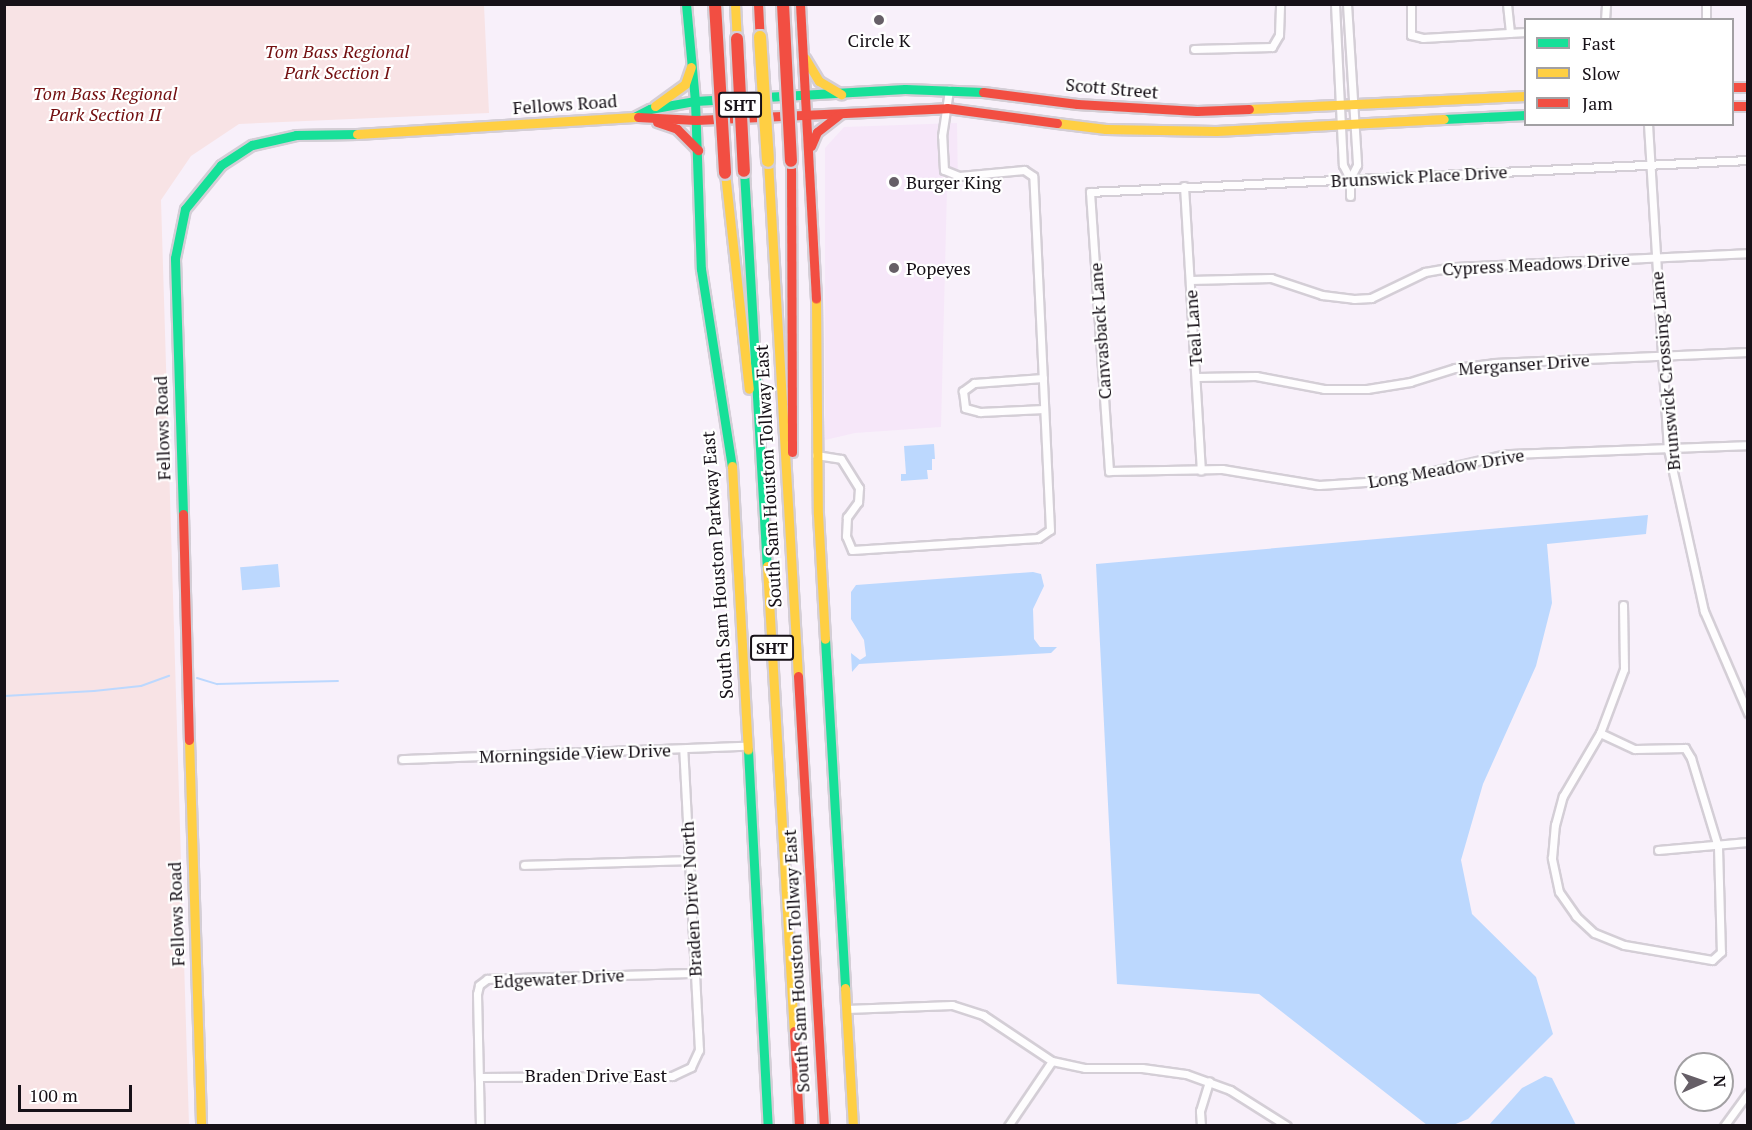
<!DOCTYPE html>
<html>
<head>
<meta charset="utf-8">
<style>
  body { margin:0 }
  #map { position:relative; width:1752px; height:1130px; overflow:hidden; background:#f8f0fa; font-family:"PT Serif",serif }
  div>[style] { position:absolute }
  [style*='--x'] { left:calc(var(--x)*1px); top:calc(var(--y)*1px); width:calc(var(--w)*1px); rotate:calc(var(--a)*1deg) }
  .built>* { inset:0; background:#f6e7f9 }
  .green>* { inset:0; background:#f8e3e5 }
  .water>* { inset:0; background:#bcd8fe; transform-origin:0 0 }
  .stream>* { height:2px; margin:-1px; padding:0 1px; transform-origin:1px; border-radius:1px; background:#bcd8fe }
  .roads { filter:drop-shadow(2px 0 #d4ced6) drop-shadow(-2px 0 #d4ced6) drop-shadow(0 2px #d4ced6) drop-shadow(0 -2px #d4ced6) }
  .street>* { height:7px; margin:-3.5px; padding:0 3.5px; transform-origin:3.5px; border-radius:3.5px; background:#fefdfe }
  .fast>* { height:9px; margin:-4.5px; padding:0 4.5px; transform-origin:4.5px; border-radius:4.5px; background:#16e098 }
  .slow>* { height:9px; margin:-4.5px; padding:0 4.5px; transform-origin:4.5px; border-radius:4.5px; background:#ffcf43 }
  .jam>* { height:9px; margin:-4.5px; padding:0 4.5px; transform-origin:4.5px; border-radius:4.5px; background:#f24e42 }
  .bridges { filter:drop-shadow(2px 0 #d4ced6) drop-shadow(-2px 0 #d4ced6) drop-shadow(0 2px #d4ced6) drop-shadow(0 -2px #d4ced6) }
  .slow-bridge>* { height:12px; margin:-6px; padding:0 6px; transform-origin:6px; border-radius:6px; background:#ffcf43 }
  .jam-bridge>* { height:12px; margin:-6px; padding:0 6px; transform-origin:6px; border-radius:6px; background:#f24e42 }
  .dots>* { width:16px; height:16px; translate:-50% -50%; box-sizing:border-box; border:3px solid #fff; border-radius:50% }
  span { translate:-50% -50%; white-space:nowrap; text-align:center; line-height:1.15; -webkit-text-stroke:4.5px #fff; paint-order:stroke }
  .shield-label span { padding:2px 4px; background:#fff; border:2px solid; border-radius:4px; -webkit-text-stroke-width:0 }
  .shield-label { font-size:16px; color:#171118; font-weight:700 }
  .poi-label { font-size:18px; color:#171118 }
  .left { translate:0 -50%; text-align:left }
  .park-label { font-size:18px; color:#730f10; font-style:italic }
  .street-label { font-size:18px; color:#171118 }
  .frame { position:absolute; inset:0; border:6px solid #171118; pointer-events:none }
  .legend { position:absolute; left:1524px; top:18px; width:210px; height:108px; box-sizing:border-box; background:#fff; border:2px solid #a2a0a3; margin:0; padding:8px 10px; list-style:none; font-size:18px; color:#171118 }
  .legend li { display:flex; align-items:center; gap:12px; height:30px }
  .legend b { width:30px; border:2px solid #a2a0a3 }
  .north { position:absolute; left:1674px; top:1052px; width:60px; height:60px; box-sizing:border-box; background:#fff; border:2px solid #a2a0a3; border-radius:50%; rotate:88deg; font-size:16px; font-weight:700; line-height:24px; text-align:center; color:#171118 }
  .north::after { content:''; display:block; margin:auto; width:21px; height:27px; background:#665f67; clip-path:polygon(50% 0,100% 100%,50% 72%,0 100%) }
  .scale { position:absolute; left:18px; top:1085px; width:114px; height:27px; box-sizing:border-box; border:3px solid #171118; border-top:0; padding-left:8px; font-size:18px; line-height:21px; white-space:nowrap; color:#171118; -webkit-text-stroke:4px #fff; paint-order:stroke }
</style>
</head>
<body>
<div id="map">
  <div class="built">
    <i style="clip-path:polygon(957px 123px,958px 188px,947px 189px,941px 427px,855px 433px,825px 440px,825px 148px,844px 127px)"></i>
  </div>
  <div class="green">
    <i style="clip-path:polygon(5px 5px,484px 5px,489px 113px,239px 124px,191px 156px,161px 200px,189px 1125px,5px 1126px)"></i>
  </div>
  <div class="water">
    <i style="clip-path:polygon(934px 444px,935px 459px,932px 459px,932px 470px,927px 470px,928px 479px,901px 481px,901px 474px,906px 474px,904px 446px)"></i>
    <i style="clip-path:polygon(1648px 515px,1646px 534px,1547px 544px,1552px 603px,1536px 666px,1483px 784px,1461px 860px,1472px 914px,1536px 977px,1553px 1034px,1468px 1119px,1453px 1125px,1427px 1125px,1259px 994px,1117px 984px,1096px 564px)"></i>
    <i style="left:278px;top:564px;width:23px;height:38px;rotate:85deg"></i>
    <i style="clip-path:polygon(1033px 572px,1041px 574px,1044px 586px,1033px 609px,1034px 639px,1040px 647px,1057px 647px,1051px 653px,859px 664px,852px 672px,851px 653px,860px 660px,866px 656px,864px 640px,851px 619px,851px 592px,856px 585px)"></i>
    <i style="clip-path:polygon(1545px 1076px,1552px 1078px,1576px 1125px,1489px 1125px,1522px 1088px)"></i>
  </div>
  <div class="stream">
    <i style="--x:197;--y:678;--w:21;--a:17"></i>
    <i style="--x:217;--y:684;--w:121;--a:-1.4"></i>
    <i style="--x:4;--y:696;--w:90;--a:-3.2"></i>
    <i style="--x:94;--y:691;--w:47;--a:-6.1"></i>
    <i style="--x:141;--y:686;--w:30;--a:-20"></i>
  </div>
  <div class="roads">
    <div class="street">
      <i style="--x:1335;--y:4;--w:161;--a:87.2"></i>
      <i style="--x:1343;--y:165;--w:16;--a:63"></i>
      <i style="--x:1350;--y:179;--w:17;--a:90"></i>
      <i style="--x:1347;--y:4;--w:161;--a:86.4"></i>
      <i style="--x:1357;--y:165;--w:16;--a:117"></i>
      <i style="--x:1411;--y:4;--w:31;--a:90"></i>
      <i style="--x:1411;--y:35;--w:12;--a:14"></i>
      <i style="--x:1423;--y:38;--w:103;--a:-3.3"></i>
      <i style="--x:1507;--y:4;--w:29;--a:84"></i>
      <i style="--x:1706;--y:4;--w:16;--a:90"></i>
      <i style="--x:1605;--y:20;--w:16;--a:-86"></i>
      <i style="--x:1194;--y:49;--w:78;--a:-1.5"></i>
      <i style="--x:1272;--y:47;--w:14;--a:-60"></i>
      <i style="--x:1279;--y:35;--w:31;--a:-88"></i>
      <i style="--x:1648;--y:124;--w:326;--a:86.5"></i>
      <i style="--x:1668;--y:449;--w:166;--a:77.5"></i>
      <i style="--x:1704;--y:611;--w:111;--a:66.7"></i>
      <i style="--x:1748;--y:160;--w:659;--a:177.22"></i>
      <i style="--x:1090;--y:192;--w:280;--a:86.1"></i>
      <i style="--x:1109;--y:471;--w:113;--a:-1"></i>
      <i style="--x:1222;--y:469;--w:98;--a:9.4"></i>
      <i style="--x:1319;--y:485;--w:77;--a:-3.7"></i>
      <i style="--x:1396;--y:480;--w:114;--a:-13.2"></i>
      <i style="--x:1507;--y:454;--w:241;--a:-2.1"></i>
      <i style="--x:1184;--y:186;--w:285;--a:86.6"></i>
      <i style="--x:1190;--y:280;--w:81;--a:-1.4"></i>
      <i style="--x:1271;--y:278;--w:54;--a:18.4"></i>
      <i style="--x:1322;--y:295;--w:32;--a:7"></i>
      <i style="--x:1354;--y:299;--w:17;--a:-3"></i>
      <i style="--x:1371;--y:298;--w:60;--a:-25.7"></i>
      <i style="--x:1425;--y:272;--w:29;--a:-10"></i>
      <i style="--x:1454;--y:267;--w:294;--a:-2.7"></i>
      <i style="--x:1197;--y:377;--w:59;--a:-1"></i>
      <i style="--x:1256;--y:376;--w:69;--a:10.8"></i>
      <i style="--x:1324;--y:389;--w:43;--a:0"></i>
      <i style="--x:1367;--y:389;--w:44;--a:-9.2"></i>
      <i style="--x:1410;--y:382;--w:47;--a:-17.3"></i>
      <i style="--x:1455;--y:368;--w:39;--a:-7"></i>
      <i style="--x:1494;--y:363;--w:254;--a:-2.5"></i>
      <i style="--x:1043;--y:378;--w:69;--a:175.9"></i>
      <i style="--x:974;--y:383;--w:14;--a:144"></i>
      <i style="--x:963;--y:391;--w:17;--a:83"></i>
      <i style="--x:965;--y:408;--w:16;--a:15"></i>
      <i style="--x:980;--y:412;--w:64;--a:-2.7"></i>
      <i style="--x:816;--y:455;--w:25;--a:9"></i>
      <i style="--x:841;--y:459;--w:34;--a:58"></i>
      <i style="--x:859;--y:488;--w:14;--a:94"></i>
      <i style="--x:858;--y:502;--w:19;--a:126"></i>
      <i style="--x:847;--y:517;--w:19;--a:93"></i>
      <i style="--x:846;--y:536;--w:15;--a:67"></i>
      <i style="--x:852;--y:550;--w:186;--a:-3.7"></i>
      <i style="--x:1038;--y:538;--w:14;--a:-34"></i>
      <i style="--x:1050;--y:530;--w:354;--a:-92.7"></i>
      <i style="--x:1033;--y:176;--w:11;--a:-146"></i>
      <i style="--x:1024;--y:170;--w:65;--a:174.7"></i>
      <i style="--x:959;--y:176;--w:16;--a:-158"></i>
      <i style="--x:944;--y:170;--w:34;--a:-93"></i>
      <i style="--x:942;--y:136;--w:47;--a:-81.3"></i>
      <i style="--x:1600;--y:733;--w:38;--a:25"></i>
      <i style="--x:1635;--y:749;--w:50;--a:-1.1"></i>
      <i style="--x:1685;--y:748;--w:12;--a:59"></i>
      <i style="--x:1691;--y:758;--w:93;--a:73.1"></i>
      <i style="--x:1718;--y:847;--w:105;--a:88.4"></i>
      <i style="--x:1721;--y:952;--w:12;--a:138"></i>
      <i style="--x:1712;--y:960;--w:89;--a:-170.3"></i>
      <i style="--x:1624;--y:945;--w:32;--a:-158"></i>
      <i style="--x:1594;--y:933;--w:25;--a:-137"></i>
      <i style="--x:1576;--y:916;--w:29;--a:-125"></i>
      <i style="--x:1559;--y:892;--w:35;--a:-102"></i>
      <i style="--x:1552;--y:858;--w:33;--a:-85"></i>
      <i style="--x:1555;--y:825;--w:30;--a:-75"></i>
      <i style="--x:1563;--y:796;--w:73;--a:-59.6"></i>
      <i style="--x:1600;--y:733;--w:68;--a:-69.4"></i>
      <i style="--x:1624;--y:669;--w:64;--a:-90.9"></i>
      <i style="--x:402;--y:759;--w:346;--a:-2.2"></i>
      <i style="--x:1658;--y:850;--w:90;--a:-5.1"></i>
      <i style="--x:524;--y:865;--w:165;--a:-1.7"></i>
      <i style="--x:846;--y:1009;--w:106;--a:-2.2"></i>
      <i style="--x:952;--y:1005;--w:33;--a:18"></i>
      <i style="--x:983;--y:1015;--w:83;--a:33.7"></i>
      <i style="--x:1052;--y:1061;--w:34;--a:12"></i>
      <i style="--x:1085;--y:1068;--w:57;--a:0"></i>
      <i style="--x:1142;--y:1068;--w:44;--a:7.8"></i>
      <i style="--x:1186;--y:1074;--w:47;--a:20"></i>
      <i style="--x:1230;--y:1090;--w:67;--a:32.3"></i>
      <i style="--x:479;--y:1077;--w:193;--a:-0.3"></i>
      <i style="--x:672;--y:1076;--w:21;--a:-25"></i>
      <i style="--x:691;--y:1067;--w:19;--a:-65"></i>
      <i style="--x:699;--y:1050;--w:301;--a:-93"></i>
      <i style="--x:480;--y:1126;--w:132;--a:-91.3"></i>
      <i style="--x:477;--y:994;--w:9;--a:-77"></i>
      <i style="--x:479;--y:985;--w:10;--a:-37"></i>
      <i style="--x:487;--y:979;--w:208;--a:-1.7"></i>
      <i style="--x:1008;--y:1126;--w:78;--a:-55.9"></i>
      <i style="--x:1201;--y:1126;--w:15;--a:-94"></i>
      <i style="--x:1200;--y:1111;--w:31;--a:-73"></i>
      <i style="--x:1724;--y:1126;--w:41;--a:-54"></i>
    </div>
    <div class="fast">
      <i style="--x:686;--y:4;--w:97;--a:84.7"></i>
      <i style="--x:695;--y:101;--w:168;--a:88"></i>
      <i style="--x:701;--y:269;--w:199;--a:81.1"></i>
      <i style="--x:634;--y:117;--w:18;--a:-27"></i>
      <i style="--x:650;--y:109;--w:46;--a:-10.1"></i>
      <i style="--x:695;--y:101;--w:210;--a:-3.3"></i>
      <i style="--x:905;--y:89;--w:78;--a:2.2"></i>
      <i style="--x:1444;--y:119;--w:82;--a:-2.8"></i>
      <i style="--x:744;--y:171;--w:396;--a:86.7"></i>
      <i style="--x:183;--y:514;--w:256;--a:-91.8"></i>
      <i style="--x:175;--y:258;--w:50;--a:-78.5"></i>
      <i style="--x:185;--y:209;--w:57;--a:-50.7"></i>
      <i style="--x:221;--y:165;--w:37;--a:-33"></i>
      <i style="--x:252;--y:145;--w:45;--a:-12.8"></i>
      <i style="--x:296;--y:135;--w:61;--a:-0.9"></i>
      <i style="--x:825;--y:639;--w:350;--a:86.7"></i>
      <i style="--x:748;--y:750;--w:377;--a:87"></i>
    </div>
    <div class="slow">
      <i style="--x:735;--y:4;--w:35;--a:87"></i>
      <i style="--x:805;--y:58;--w:27;--a:59"></i>
      <i style="--x:819;--y:81;--w:26;--a:31"></i>
      <i style="--x:655;--y:106;--w:37;--a:-36"></i>
      <i style="--x:685;--y:84;--w:18;--a:-71"></i>
      <i style="--x:1249;--y:109;--w:277;--a:-2.7"></i>
      <i style="--x:1057;--y:123;--w:49;--a:7"></i>
      <i style="--x:1106;--y:129;--w:110;--a:1"></i>
      <i style="--x:1216;--y:131;--w:228;--a:-3"></i>
      <i style="--x:357;--y:134;--w:282;--a:-3.5"></i>
      <i style="--x:768;--y:161;--w:516;--a:86.67"></i>
      <i style="--x:725;--y:173;--w:217;--a:83.7"></i>
      <i style="--x:816;--y:299;--w:215;--a:89.5"></i>
      <i style="--x:818;--y:514;--w:125;--a:86.8"></i>
      <i style="--x:732;--y:466;--w:284;--a:86.8"></i>
      <i style="--x:767;--y:566;--w:466;--a:86.7"></i>
      <i style="--x:189;--y:740;--w:386;--a:88.2"></i>
      <i style="--x:845;--y:988;--w:138;--a:86.7"></i>
    </div>
    <div class="jam">
      <i style="--x:758;--y:4;--w:33;--a:87"></i>
      <i style="--x:800;--y:4;--w:295;--a:86.9"></i>
      <i style="--x:1732;--y:87;--w:16;--a:0"></i>
      <i style="--x:983;--y:92;--w:95;--a:7.3"></i>
      <i style="--x:1077;--y:104;--w:120;--a:3.3"></i>
      <i style="--x:1197;--y:111;--w:52;--a:-2.2"></i>
      <i style="--x:1732;--y:106;--w:16;--a:0"></i>
      <i style="--x:638;--y:117;--w:58;--a:3"></i>
      <i style="--x:696;--y:120;--w:251;--a:-2.7"></i>
      <i style="--x:947;--y:108;--w:111;--a:7.8"></i>
      <i style="--x:657;--y:122;--w:21;--a:19"></i>
      <i style="--x:677;--y:129;--w:30;--a:45"></i>
      <i style="--x:811;--y:146;--w:15;--a:-67"></i>
      <i style="--x:817;--y:132;--w:28;--a:-38"></i>
      <i style="--x:791;--y:161;--w:291;--a:89.8"></i>
      <i style="--x:183;--y:514;--w:226;--a:88.5"></i>
      <i style="--x:798;--y:676;--w:451;--a:86.7"></i>
      <i style="--x:794;--y:1031;--w:95;--a:87"></i>
    </div>
  </div>
  <div class="bridges">
    <div class="slow-bridge">
      <i style="--x:760;--y:37;--w:124;--a:86.3"></i>
    </div>
    <div class="jam-bridge">
      <i style="--x:715;--y:4;--w:169;--a:86.6"></i>
      <i style="--x:783;--y:4;--w:157;--a:87.1"></i>
      <i style="--x:737;--y:39;--w:132;--a:87"></i>
    </div>
  </div>
  <div class="dots">
    <i style="left:879px;top:20px;background:#665f67"></i>
    <i style="left:894px;top:182px;background:#665f67"></i>
    <i style="left:894px;top:268px;background:#665f67"></i>
  </div>
  <div class="shield-label">
    <span style="left:740px;top:105px">SHT</span>
    <span style="left:772px;top:648px">SHT</span>
  </div>
  <div class="poi-label">
    <span style="left:879px;top:40px">Circle K</span>
    <span class="left" style="left:906px;top:182px">Burger King</span>
    <span class="left" style="left:906px;top:268px">Popeyes</span>
  </div>
  <div class="park-label">
    <span style="left:337px;top:62px">Tom Bass Regional<br>Park Section I</span>
    <span style="left:105px;top:104px">Tom Bass Regional<br>Park Section II</span>
  </div>
  <div class="street-label">
    <span style="left:1112px;top:88px;rotate:5deg">Scott Street</span>
    <span style="left:565px;top:104px;rotate:-4deg">Fellows Road</span>
    <span style="left:1419px;top:176px;rotate:-3deg">Brunswick Place Drive</span>
    <span style="left:1536px;top:264px;rotate:-3deg">Cypress Meadows Drive</span>
    <span style="left:1193px;top:328px;rotate:-94deg">Teal Lane</span>
    <span style="left:1100px;top:331px;rotate:-94deg">Canvasback Lane</span>
    <span style="left:1524px;top:364px;rotate:-4deg">Merganser Drive</span>
    <span style="left:1665px;top:371px;rotate:-95deg">Brunswick Crossing Lane</span>
    <span style="left:162px;top:428px;rotate:-92deg">Fellows Road</span>
    <span style="left:1446px;top:468px;rotate:-10deg">Long Meadow Drive</span>
    <span style="left:768px;top:476px;rotate:-93deg">South Sam Houston Tollway East</span>
    <span style="left:717px;top:565px;rotate:-94deg">South Sam Houston Parkway East</span>
    <span style="left:575px;top:753px;rotate:-2deg">Morningside View Drive</span>
    <span style="left:691px;top:899px;rotate:-93deg">Braden Drive North</span>
    <span style="left:176px;top:914px;rotate:-92deg">Fellows Road</span>
    <span style="left:796px;top:961px;rotate:-93deg">South Sam Houston Tollway East</span>
    <span style="left:559px;top:978px;rotate:-3deg">Edgewater Drive</span>
    <span style="left:596px;top:1075px">Braden Drive East</span>
  </div>
  <div class="frame"></div>
  <ul class="legend">
  <li><b style="height:8px;background:#16e098"></b>Fast</li>
  <li><b style="height:8px;background:#ffcf43"></b>Slow</li>
  <li><b style="height:8px;background:#f24e42"></b>Jam</li>
  </ul>
  <div class="north">N</div>
  <div class="scale">100 m</div>
</div>
</body>
</html>
